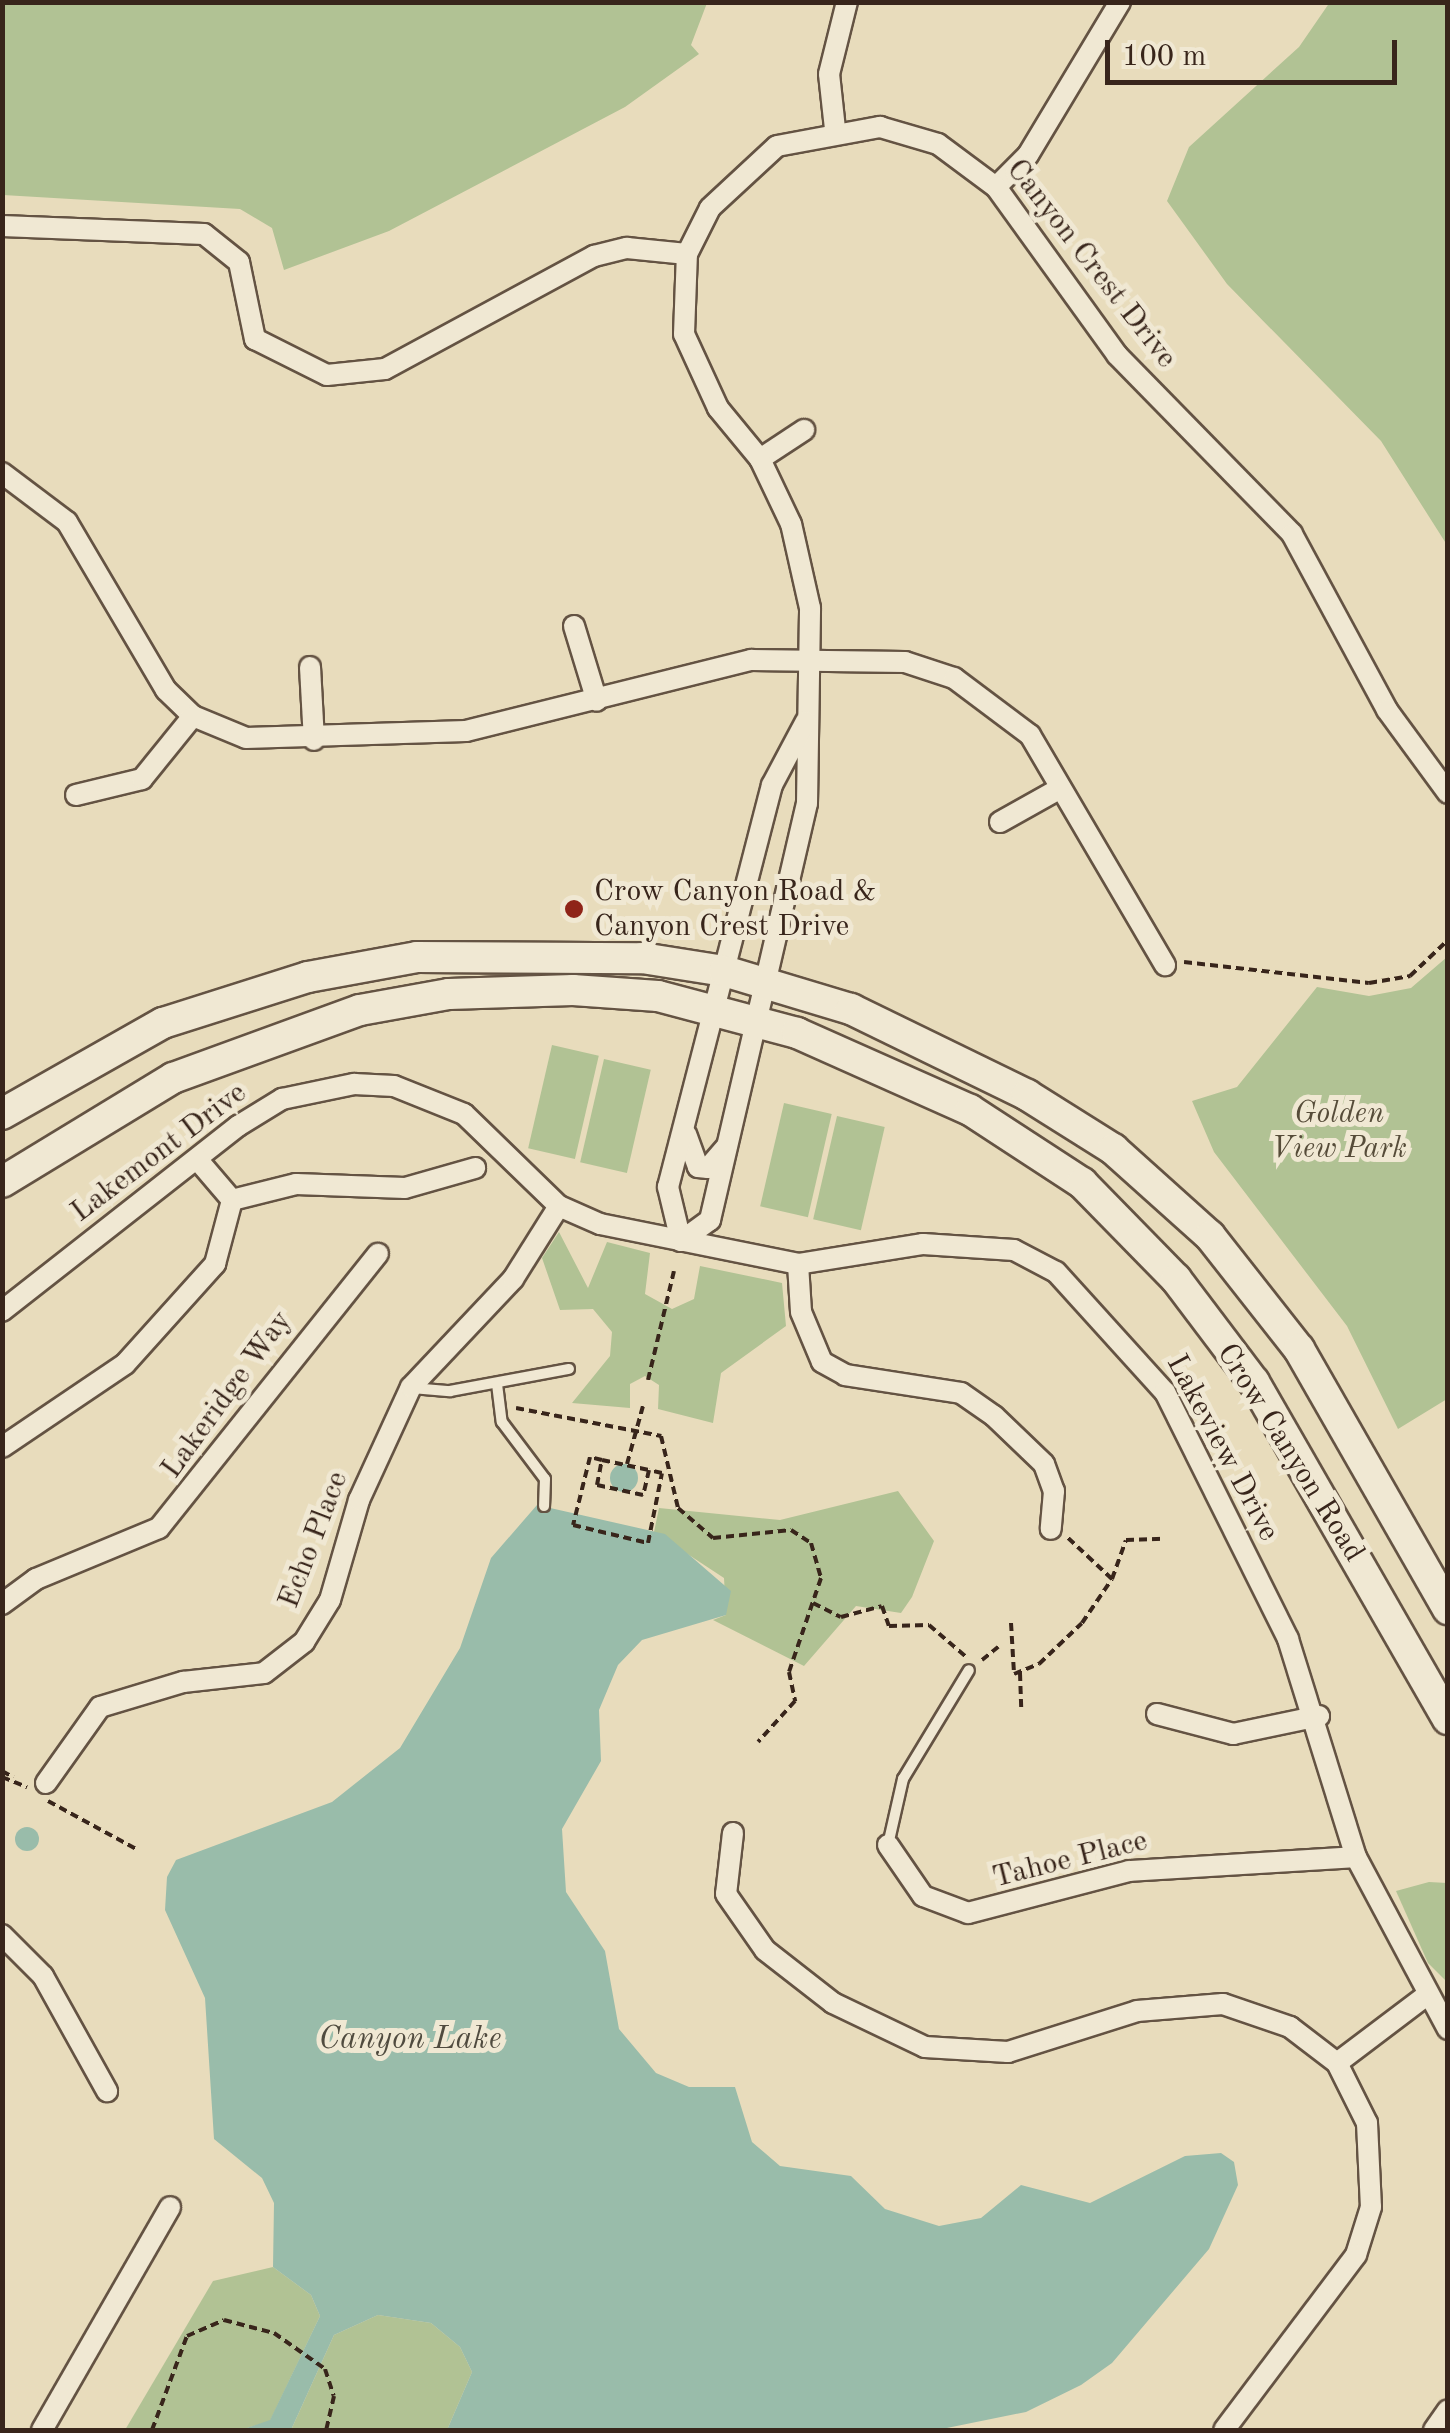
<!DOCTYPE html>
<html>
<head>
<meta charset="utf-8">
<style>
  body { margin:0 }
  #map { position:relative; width:1450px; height:2433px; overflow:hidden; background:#e8dcbc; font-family:"Old Standard TT",serif }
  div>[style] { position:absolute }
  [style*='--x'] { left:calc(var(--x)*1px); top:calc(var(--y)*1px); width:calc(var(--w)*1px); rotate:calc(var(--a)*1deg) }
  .green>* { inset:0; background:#b1c294; transform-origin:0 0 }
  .water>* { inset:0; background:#99bcaa }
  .round { border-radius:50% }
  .path>* { height:4px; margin-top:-2px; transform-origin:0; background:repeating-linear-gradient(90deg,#38251b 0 8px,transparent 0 13px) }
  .roads { filter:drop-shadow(2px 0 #645343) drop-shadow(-2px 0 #645343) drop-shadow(0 2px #645343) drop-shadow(0 -2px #645343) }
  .lane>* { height:10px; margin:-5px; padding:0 5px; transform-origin:5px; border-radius:5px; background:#f0e8d3 }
  .street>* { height:20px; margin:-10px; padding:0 10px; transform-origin:10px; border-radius:10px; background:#f0e8d3 }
  .secondary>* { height:30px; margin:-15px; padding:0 15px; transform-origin:15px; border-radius:15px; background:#f0e8d3 }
  .dots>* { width:28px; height:28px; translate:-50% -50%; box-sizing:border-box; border:5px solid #f0e8d3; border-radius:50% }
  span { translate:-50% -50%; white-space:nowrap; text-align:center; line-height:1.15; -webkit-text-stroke:10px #f0e8d3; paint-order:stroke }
  .street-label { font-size:30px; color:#38251b }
  .poi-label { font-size:30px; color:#38251b }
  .left { translate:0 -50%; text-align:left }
  .park-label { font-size:30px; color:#564c39; font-style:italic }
  .water-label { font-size:32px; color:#504b3f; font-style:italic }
  .frame { position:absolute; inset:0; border:5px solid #38251b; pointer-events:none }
  .scale { position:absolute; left:1105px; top:40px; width:292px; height:45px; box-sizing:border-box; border:5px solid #38251b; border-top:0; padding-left:12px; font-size:30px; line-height:35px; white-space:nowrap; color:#38251b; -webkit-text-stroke:8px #f0e8d3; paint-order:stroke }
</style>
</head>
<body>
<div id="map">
  <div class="green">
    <i style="clip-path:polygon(3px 2px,707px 2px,707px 3px,691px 45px,699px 54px,625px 107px,389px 231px,284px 270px,272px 228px,240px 209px,3px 195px)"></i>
    <i style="clip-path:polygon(1330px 2px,1447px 3px,1447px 545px,1381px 441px,1227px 284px,1167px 201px,1189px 147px,1299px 47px)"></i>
    <i style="clip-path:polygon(1447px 957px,1447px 1399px,1398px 1429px,1347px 1326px,1214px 1152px,1192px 1101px,1237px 1087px,1317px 987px,1369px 996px,1411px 988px)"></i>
    <i style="left:552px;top:1045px;width:48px;height:106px;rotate:13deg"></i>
    <i style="left:604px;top:1059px;width:48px;height:106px;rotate:13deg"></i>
    <i style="left:784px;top:1103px;width:49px;height:106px;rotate:13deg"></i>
    <i style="left:837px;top:1116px;width:49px;height:106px;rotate:13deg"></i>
    <i style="clip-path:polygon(559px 1232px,588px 1288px,607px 1242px,650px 1253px,645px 1294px,672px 1309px,694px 1299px,700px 1266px,782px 1283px,786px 1326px,721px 1373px,713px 1423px,658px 1409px,659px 1385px,645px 1376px,630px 1384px,630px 1408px,572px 1403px,610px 1356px,612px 1332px,593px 1309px,560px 1310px,542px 1258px)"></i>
    <i style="clip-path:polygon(898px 1491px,934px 1541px,912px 1597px,901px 1613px,856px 1606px,804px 1666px,713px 1620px,726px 1615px,724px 1578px,654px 1532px,659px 1508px,780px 1520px)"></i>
    <i style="clip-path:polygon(1429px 1882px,1447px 1883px,1447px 1982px,1428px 1963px,1396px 1891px)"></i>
    <i style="clip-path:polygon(273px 2267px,311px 2295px,320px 2316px,270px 2421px,241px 2430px,125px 2430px,213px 2281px)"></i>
    <i style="clip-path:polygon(378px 2315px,431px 2323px,460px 2347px,472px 2372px,447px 2430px,291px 2430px,334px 2335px)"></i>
  </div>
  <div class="water">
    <i class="round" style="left:610px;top:1464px;width:28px;height:28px"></i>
    <i style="clip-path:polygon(537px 1505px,665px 1534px,731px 1591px,726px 1615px,642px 1640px,618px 1665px,599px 1710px,601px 1761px,562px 1829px,566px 1892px,605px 1951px,619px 2029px,656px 2073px,689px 2087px,735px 2087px,752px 2142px,780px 2166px,851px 2176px,885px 2209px,939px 2226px,981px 2218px,1021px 2185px,1090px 2203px,1185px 2156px,1221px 2153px,1234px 2162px,1238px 2185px,1209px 2249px,1112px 2363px,1081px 2385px,1026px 2412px,937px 2430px,447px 2430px,472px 2372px,460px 2347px,431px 2323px,378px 2315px,334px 2335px,291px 2430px,241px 2430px,270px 2420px,320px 2316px,311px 2295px,273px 2267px,274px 2203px,262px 2178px,214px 2139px,205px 1998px,165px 1910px,167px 1877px,176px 1860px,332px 1802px,400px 1748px,460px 1648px,491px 1558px)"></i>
    <i class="round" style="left:15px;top:1827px;width:24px;height:24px"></i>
  </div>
  <div class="path">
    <i style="--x:1184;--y:962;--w:186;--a:6.5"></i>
    <i style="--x:1369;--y:983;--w:42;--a:-9.7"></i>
    <i style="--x:1410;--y:976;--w:52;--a:-43.5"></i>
    <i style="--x:648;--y:1380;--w:112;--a:-76.6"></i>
    <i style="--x:516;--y:1408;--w:148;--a:10.9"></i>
    <i style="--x:661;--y:1436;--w:74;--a:76.7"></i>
    <i style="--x:678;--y:1508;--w:46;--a:40.6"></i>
    <i style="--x:713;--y:1538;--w:78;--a:-5.9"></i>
    <i style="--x:791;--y:1530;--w:24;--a:33"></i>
    <i style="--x:811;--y:1543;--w:36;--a:74"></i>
    <i style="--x:821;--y:1578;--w:99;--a:108.8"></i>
    <i style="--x:789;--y:1672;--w:30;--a:78"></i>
    <i style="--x:795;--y:1701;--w:55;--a:132.1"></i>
    <i style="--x:602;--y:1460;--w:12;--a:-166"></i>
    <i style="--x:590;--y:1457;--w:70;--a:104"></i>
    <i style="--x:573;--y:1525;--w:77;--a:13.5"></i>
    <i style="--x:648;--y:1543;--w:71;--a:-78.7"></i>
    <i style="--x:662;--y:1473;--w:13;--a:-167"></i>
    <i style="--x:602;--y:1460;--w:48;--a:12"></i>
    <i style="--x:649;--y:1470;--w:26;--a:103"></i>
    <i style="--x:643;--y:1495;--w:47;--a:-167.7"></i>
    <i style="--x:597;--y:1485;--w:25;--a:-79"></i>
    <i style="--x:627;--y:1464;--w:60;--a:-74.6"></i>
    <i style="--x:1112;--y:1579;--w:41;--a:-70.3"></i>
    <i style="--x:1126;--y:1540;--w:38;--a:-2"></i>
    <i style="--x:813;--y:1603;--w:31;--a:27"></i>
    <i style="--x:841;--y:1617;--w:42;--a:-15"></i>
    <i style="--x:882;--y:1606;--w:21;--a:71"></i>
    <i style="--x:889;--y:1626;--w:40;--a:-1.4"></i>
    <i style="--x:929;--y:1625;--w:48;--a:40.7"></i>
    <i style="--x:1011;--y:1623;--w:51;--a:86.6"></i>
    <i style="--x:1014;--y:1674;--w:27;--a:-22"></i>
    <i style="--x:1039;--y:1664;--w:59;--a:-43.6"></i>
    <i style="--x:1082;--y:1623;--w:53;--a:-55.7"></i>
    <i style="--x:1112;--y:1579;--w:60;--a:-137"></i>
    <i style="--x:982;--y:1660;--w:21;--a:-39"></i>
    <i style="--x:1020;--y:1673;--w:35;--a:88"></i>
    <i style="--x:2;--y:1771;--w:13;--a:29"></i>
    <i style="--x:2;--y:1777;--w:27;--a:22"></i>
    <i style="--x:48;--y:1801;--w:102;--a:28.6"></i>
    <i style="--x:2;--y:1883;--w:32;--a:90"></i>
    <i style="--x:152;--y:2430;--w:100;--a:-69.6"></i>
    <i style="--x:187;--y:2336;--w:40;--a:-23.4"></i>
    <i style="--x:224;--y:2320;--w:52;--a:14.6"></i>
    <i style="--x:274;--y:2333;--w:62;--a:35.2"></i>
    <i style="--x:325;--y:2369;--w:28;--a:72"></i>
    <i style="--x:334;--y:2396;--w:35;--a:103"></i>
  </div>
  <div class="roads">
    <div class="lane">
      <i style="--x:497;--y:1384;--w:38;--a:83"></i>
      <i style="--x:502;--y:1422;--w:71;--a:53"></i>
      <i style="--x:545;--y:1479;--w:27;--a:92"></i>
      <i style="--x:412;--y:1388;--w:38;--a:5"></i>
      <i style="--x:450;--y:1391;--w:121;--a:-10.5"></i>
      <i style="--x:888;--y:1845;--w:68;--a:-77.2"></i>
      <i style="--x:903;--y:1779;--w:127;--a:-58.8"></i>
    </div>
    <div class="street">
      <i style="--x:835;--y:129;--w:55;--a:-96.2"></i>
      <i style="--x:829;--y:74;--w:74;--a:-76"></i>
      <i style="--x:996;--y:187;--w:45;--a:-45"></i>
      <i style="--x:1028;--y:155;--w:179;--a:-59"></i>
      <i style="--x:2;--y:226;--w:202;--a:2.3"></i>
      <i style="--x:204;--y:234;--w:45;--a:38.7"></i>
      <i style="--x:239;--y:262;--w:79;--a:78.3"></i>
      <i style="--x:255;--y:339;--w:80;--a:26.6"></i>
      <i style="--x:327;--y:375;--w:58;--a:-5.9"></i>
      <i style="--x:385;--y:369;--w:238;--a:-28.4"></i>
      <i style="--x:594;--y:256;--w:34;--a:-14"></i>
      <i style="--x:627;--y:248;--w:60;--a:5.7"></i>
      <i style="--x:760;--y:459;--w:53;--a:-33.4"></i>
      <i style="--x:2;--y:473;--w:81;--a:37"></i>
      <i style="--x:67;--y:522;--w:195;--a:59.5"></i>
      <i style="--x:166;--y:690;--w:37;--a:44"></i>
      <i style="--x:193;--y:716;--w:57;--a:22.5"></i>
      <i style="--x:246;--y:738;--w:220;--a:-1.8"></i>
      <i style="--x:466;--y:731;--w:294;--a:-14"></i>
      <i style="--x:751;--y:660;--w:154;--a:0.7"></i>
      <i style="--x:905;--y:662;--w:52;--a:18.1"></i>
      <i style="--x:954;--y:678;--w:95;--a:36.9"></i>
      <i style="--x:1030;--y:735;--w:267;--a:59.6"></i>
      <i style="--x:574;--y:626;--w:78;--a:73"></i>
      <i style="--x:310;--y:667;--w:73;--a:86.9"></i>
      <i style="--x:76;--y:795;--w:68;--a:-13.6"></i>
      <i style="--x:142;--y:779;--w:81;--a:-51"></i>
      <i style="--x:1000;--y:822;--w:65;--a:-29.3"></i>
      <i style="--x:686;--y:1134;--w:35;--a:70"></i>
      <i style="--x:698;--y:1167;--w:10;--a:6"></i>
      <i style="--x:708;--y:1168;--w:28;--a:-49"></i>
      <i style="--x:232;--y:1200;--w:66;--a:-14"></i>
      <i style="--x:296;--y:1184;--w:109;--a:2.1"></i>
      <i style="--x:405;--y:1188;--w:73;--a:-15.9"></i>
      <i style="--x:681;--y:1241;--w:36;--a:-36"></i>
      <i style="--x:710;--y:1220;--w:428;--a:-76.9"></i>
      <i style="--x:807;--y:803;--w:195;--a:-89.1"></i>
      <i style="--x:810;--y:608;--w:86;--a:-102.7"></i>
      <i style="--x:791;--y:524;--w:72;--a:-115.5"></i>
      <i style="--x:760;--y:459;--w:66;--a:-129.5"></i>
      <i style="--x:718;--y:408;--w:81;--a:-114.7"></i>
      <i style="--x:684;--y:334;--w:80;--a:-87.9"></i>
      <i style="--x:687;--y:254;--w:51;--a:-63.4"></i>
      <i style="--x:710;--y:208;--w:91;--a:-42.8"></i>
      <i style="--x:777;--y:146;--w:105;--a:-10.5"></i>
      <i style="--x:880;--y:127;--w:60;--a:16.3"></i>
      <i style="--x:938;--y:144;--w:72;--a:36.6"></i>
      <i style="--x:996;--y:187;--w:207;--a:54.2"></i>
      <i style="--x:1117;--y:355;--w:250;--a:45.6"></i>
      <i style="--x:1292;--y:534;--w:200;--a:61.6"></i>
      <i style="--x:1387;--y:710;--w:103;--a:53.7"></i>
      <i style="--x:681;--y:1241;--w:56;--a:-103.5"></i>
      <i style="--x:668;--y:1187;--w:415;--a:-75.5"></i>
      <i style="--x:772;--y:785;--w:72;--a:-62"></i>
      <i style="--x:798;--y:1264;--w:48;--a:86.4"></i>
      <i style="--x:801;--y:1312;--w:54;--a:67.2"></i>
      <i style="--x:822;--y:1362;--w:26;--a:29"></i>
      <i style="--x:845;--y:1375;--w:117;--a:8.8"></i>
      <i style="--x:961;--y:1393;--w:40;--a:34.9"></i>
      <i style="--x:994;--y:1416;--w:69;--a:43.8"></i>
      <i style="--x:1044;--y:1464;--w:29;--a:70"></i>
      <i style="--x:1054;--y:1491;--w:38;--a:95"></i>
      <i style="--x:2;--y:1311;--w:300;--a:-38.1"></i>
      <i style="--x:238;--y:1126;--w:52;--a:-31.5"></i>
      <i style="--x:282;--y:1099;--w:74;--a:-11.8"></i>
      <i style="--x:354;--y:1084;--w:40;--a:2.9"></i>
      <i style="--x:394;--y:1086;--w:75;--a:21.8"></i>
      <i style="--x:464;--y:1114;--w:132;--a:44.1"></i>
      <i style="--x:559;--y:1206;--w:45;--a:23.7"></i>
      <i style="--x:600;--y:1224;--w:202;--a:11.4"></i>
      <i style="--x:798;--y:1264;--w:127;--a:-9.1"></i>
      <i style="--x:923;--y:1244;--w:91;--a:3.8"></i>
      <i style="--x:1014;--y:1250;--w:47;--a:27.6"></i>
      <i style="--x:1056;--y:1272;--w:162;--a:47.8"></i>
      <i style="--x:1165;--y:1392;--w:276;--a:63.5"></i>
      <i style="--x:1288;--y:1639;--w:228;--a:72.7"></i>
      <i style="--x:1356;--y:1857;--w:195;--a:61.9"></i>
      <i style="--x:2;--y:1447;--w:148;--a:-34"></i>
      <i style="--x:125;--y:1364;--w:135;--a:-48"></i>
      <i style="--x:215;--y:1264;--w:66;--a:-75.1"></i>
      <i style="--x:232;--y:1200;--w:54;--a:-130.5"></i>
      <i style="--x:2;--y:1604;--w:42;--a:-36.3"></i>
      <i style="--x:36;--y:1579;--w:133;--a:-22.5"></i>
      <i style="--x:159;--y:1528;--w:351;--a:-51.4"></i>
      <i style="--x:1157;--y:1714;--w:79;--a:14.7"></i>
      <i style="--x:1233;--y:1734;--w:88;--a:-11.8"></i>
      <i style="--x:46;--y:1783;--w:93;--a:-54.6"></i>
      <i style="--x:100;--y:1707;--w:87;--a:-16.8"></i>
      <i style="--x:183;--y:1682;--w:81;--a:-6.3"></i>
      <i style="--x:264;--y:1673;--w:51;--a:-37.8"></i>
      <i style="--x:304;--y:1642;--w:49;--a:-58.2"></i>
      <i style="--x:330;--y:1600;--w:104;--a:-73.8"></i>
      <i style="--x:359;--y:1500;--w:124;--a:-65.3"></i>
      <i style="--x:411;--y:1387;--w:149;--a:-46.6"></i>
      <i style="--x:513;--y:1279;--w:86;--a:-57.8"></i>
      <i style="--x:733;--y:1833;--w:61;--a:96.5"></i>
      <i style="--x:726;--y:1894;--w:68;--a:55.1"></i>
      <i style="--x:765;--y:1950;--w:86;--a:37.9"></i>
      <i style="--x:833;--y:2003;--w:102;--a:25.6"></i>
      <i style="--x:925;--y:2047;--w:83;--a:3.4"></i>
      <i style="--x:1008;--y:2052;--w:135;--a:-17.6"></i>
      <i style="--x:1137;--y:2011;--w:86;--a:-4.7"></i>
      <i style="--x:1223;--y:2004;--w:71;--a:18.9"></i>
      <i style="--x:1290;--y:2027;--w:59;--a:37.5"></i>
      <i style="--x:1337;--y:2063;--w:67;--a:63.4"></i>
      <i style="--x:1367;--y:2123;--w:84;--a:87.3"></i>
      <i style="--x:1371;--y:2207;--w:50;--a:107.4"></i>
      <i style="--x:1356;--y:2255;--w:219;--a:127"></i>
      <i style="--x:888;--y:1845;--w:62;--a:55.5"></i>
      <i style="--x:923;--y:1896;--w:48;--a:20.7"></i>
      <i style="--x:968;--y:1913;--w:166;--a:-14.6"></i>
      <i style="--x:1129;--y:1871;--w:227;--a:-3.5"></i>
      <i style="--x:2;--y:1935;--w:58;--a:45"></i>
      <i style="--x:43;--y:1976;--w:132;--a:60.9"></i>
      <i style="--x:1337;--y:2063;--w:108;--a:-37.1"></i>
      <i style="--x:42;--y:2430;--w:257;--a:-60.1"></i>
      <i style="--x:1434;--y:2430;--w:24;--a:-55"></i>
    </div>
    <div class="secondary">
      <i style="--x:2;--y:1114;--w:185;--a:-29.5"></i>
      <i style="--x:163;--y:1023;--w:152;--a:-17.6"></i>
      <i style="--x:308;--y:977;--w:111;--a:-10.4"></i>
      <i style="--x:417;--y:957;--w:225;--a:0.3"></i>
      <i style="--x:642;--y:958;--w:83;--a:9"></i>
      <i style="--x:724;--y:971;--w:133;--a:16.7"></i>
      <i style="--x:851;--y:1009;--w:196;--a:26"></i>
      <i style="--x:1027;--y:1095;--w:102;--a:32.1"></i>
      <i style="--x:1113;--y:1149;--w:130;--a:41.9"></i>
      <i style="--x:1210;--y:1236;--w:144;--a:51.8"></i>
      <i style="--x:1299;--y:1349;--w:300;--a:60.2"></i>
      <i style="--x:2;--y:1182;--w:200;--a:-31.3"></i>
      <i style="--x:173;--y:1078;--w:199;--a:-20"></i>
      <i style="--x:360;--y:1010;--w:90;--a:-10.2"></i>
      <i style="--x:449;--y:994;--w:124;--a:-1.8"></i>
      <i style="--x:573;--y:990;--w:85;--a:4"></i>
      <i style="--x:658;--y:996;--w:144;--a:14.9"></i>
      <i style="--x:797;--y:1033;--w:189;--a:24"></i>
      <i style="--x:970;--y:1110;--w:134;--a:33.1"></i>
      <i style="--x:1082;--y:1183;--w:134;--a:45.6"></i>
      <i style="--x:1176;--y:1279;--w:129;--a:52.9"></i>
      <i style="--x:1254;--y:1382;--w:389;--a:60.1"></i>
    </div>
  </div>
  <div class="dots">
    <i style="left:574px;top:909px;background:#8f2418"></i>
  </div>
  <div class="street-label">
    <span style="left:1091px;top:264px;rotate:52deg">Canyon Crest Drive</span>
    <span style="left:159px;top:1153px;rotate:-37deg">Lakemont Drive</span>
    <span style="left:227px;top:1395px;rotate:-54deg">Lakeridge Way</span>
    <span style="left:1222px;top:1448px;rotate:62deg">Lakeview Drive</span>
    <span style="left:1290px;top:1453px;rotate:58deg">Crow Canyon Road</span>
    <span style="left:314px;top:1540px;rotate:-69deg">Echo Place</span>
    <span style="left:1070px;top:1860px;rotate:-14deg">Tahoe Place</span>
  </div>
  <div class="poi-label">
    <span class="left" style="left:594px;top:909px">Crow Canyon Road &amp;<br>Canyon Crest Drive</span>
  </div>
  <div class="park-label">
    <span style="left:1339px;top:1131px">Golden<br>View Park</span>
  </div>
  <div class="water-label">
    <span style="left:410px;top:2040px">Canyon Lake</span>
  </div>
  <div class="frame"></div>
  <div class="scale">100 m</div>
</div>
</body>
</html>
